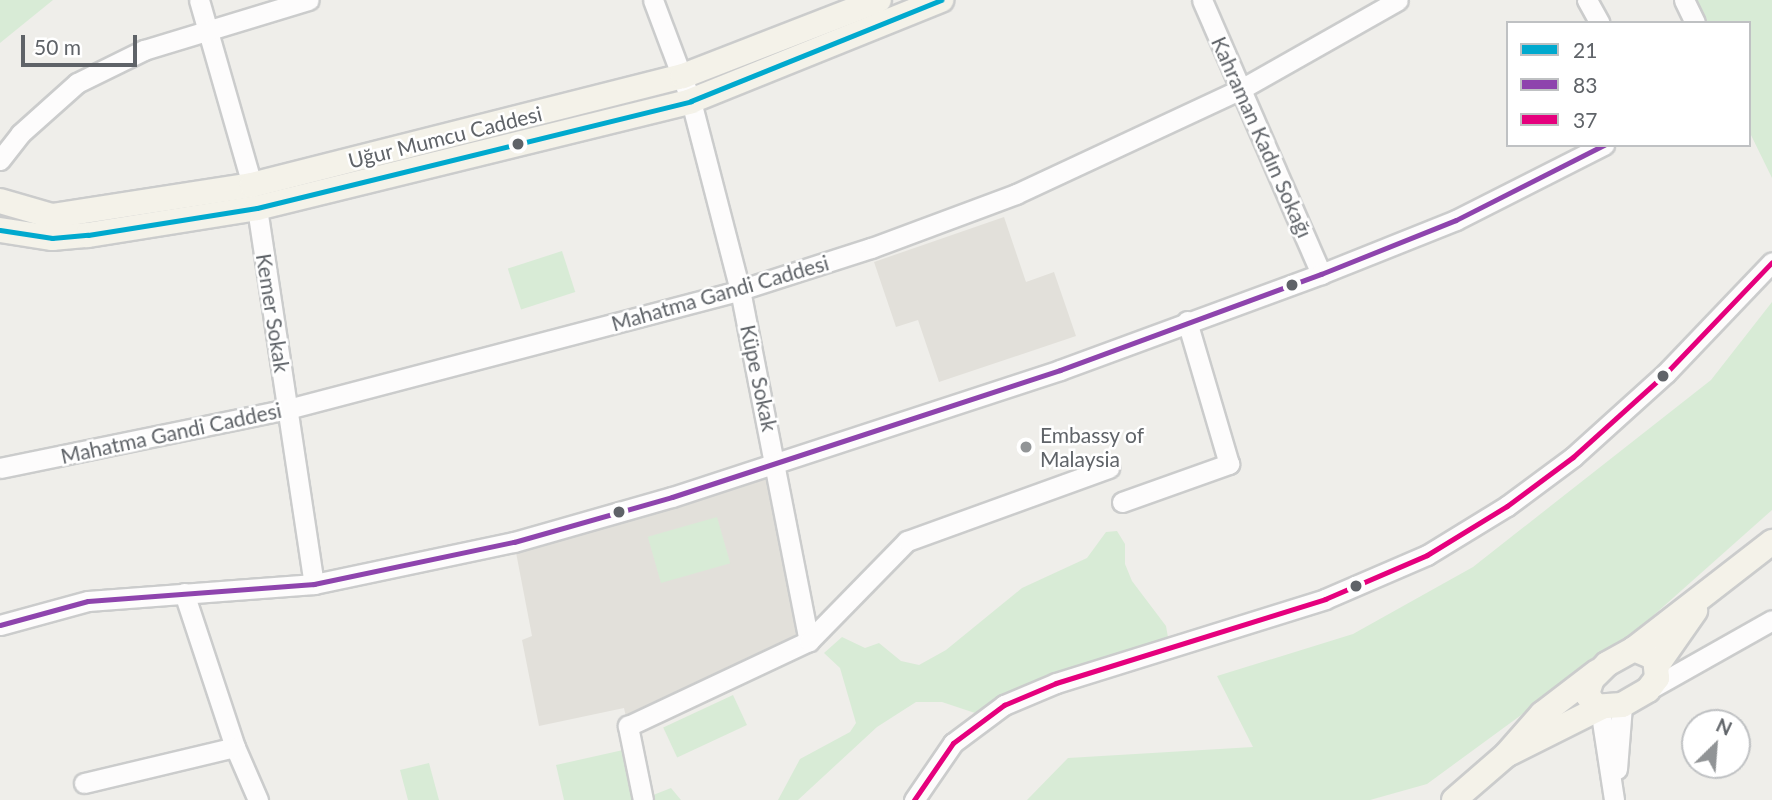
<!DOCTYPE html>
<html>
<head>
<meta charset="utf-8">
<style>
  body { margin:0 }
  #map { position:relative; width:1772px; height:800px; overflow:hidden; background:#efeeea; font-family:Lato,sans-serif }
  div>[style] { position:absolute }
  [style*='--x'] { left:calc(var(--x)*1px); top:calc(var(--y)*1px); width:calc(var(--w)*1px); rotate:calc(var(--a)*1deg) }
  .education>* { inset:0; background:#e2e0da }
  .green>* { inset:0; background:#d8ebd6; transform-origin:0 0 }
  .roads { filter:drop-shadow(2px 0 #cbcccc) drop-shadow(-2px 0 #cbcccc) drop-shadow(0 2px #cbcccc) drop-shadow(0 -2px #cbcccc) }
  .minor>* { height:19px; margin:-9.5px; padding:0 9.5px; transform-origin:9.5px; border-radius:9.5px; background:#fdfcfc }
  .major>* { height:24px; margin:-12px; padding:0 12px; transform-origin:12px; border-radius:12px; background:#f4f2e9 }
  .bus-1>* { height:5px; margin:-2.5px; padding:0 2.5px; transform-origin:2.5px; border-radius:2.5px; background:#00a9ce }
  .bus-2>* { height:5px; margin:-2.5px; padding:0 2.5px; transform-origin:2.5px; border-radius:2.5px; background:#8e44ad }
  .bus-3>* { height:5px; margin:-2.5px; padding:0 2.5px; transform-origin:2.5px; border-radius:2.5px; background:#e5007d }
  .dots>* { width:19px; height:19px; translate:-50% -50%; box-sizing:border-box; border:4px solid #fff; border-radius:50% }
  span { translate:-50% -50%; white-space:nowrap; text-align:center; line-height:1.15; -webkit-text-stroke:5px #fff; paint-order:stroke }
  .street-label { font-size:21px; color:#5f6368 }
  .poi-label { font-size:21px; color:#5f6368 }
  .left { translate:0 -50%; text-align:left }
  .legend { position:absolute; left:1506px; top:21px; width:245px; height:126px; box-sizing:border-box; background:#fff; border:2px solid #bfc1c3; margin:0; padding:9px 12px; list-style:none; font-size:21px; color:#5f6368 }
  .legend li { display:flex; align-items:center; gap:14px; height:35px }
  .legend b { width:35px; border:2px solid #bfc1c3 }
  .north { position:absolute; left:1681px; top:709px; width:70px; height:70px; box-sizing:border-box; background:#fff; border:2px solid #bfc1c3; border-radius:50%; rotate:25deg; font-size:19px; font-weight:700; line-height:28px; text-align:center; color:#5f6368 }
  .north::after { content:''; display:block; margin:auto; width:24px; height:32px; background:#919496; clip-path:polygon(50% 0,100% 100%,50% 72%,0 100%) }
  .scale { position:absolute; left:21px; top:35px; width:116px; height:32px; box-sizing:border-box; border:4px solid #5f6368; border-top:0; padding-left:9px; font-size:21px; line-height:24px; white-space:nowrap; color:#5f6368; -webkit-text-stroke:5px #fff; paint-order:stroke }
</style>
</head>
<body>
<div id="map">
  <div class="education">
    <i style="clip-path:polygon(1004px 217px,1026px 282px,1054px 272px,1076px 336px,939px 382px,918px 320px,896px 327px,874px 262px)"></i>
    <i style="clip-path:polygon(777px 460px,809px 641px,628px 726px,624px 708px,539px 726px,522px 640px,532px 636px,514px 542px)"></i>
  </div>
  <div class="green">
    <i style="clip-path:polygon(0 0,53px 0,0 43px)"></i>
    <i style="clip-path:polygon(1684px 0,1772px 0,1772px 178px,1749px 131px,1749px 23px,1695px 23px)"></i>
    <i style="left:562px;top:251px;width:43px;height:57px;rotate:72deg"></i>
    <i style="clip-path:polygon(1772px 302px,1772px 510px,1637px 630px,1427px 784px,1370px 800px,1027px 800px,1068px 758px,1253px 747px,1217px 676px,1353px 634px,1473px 567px,1711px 380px)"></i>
    <i style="left:717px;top:517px;width:48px;height:72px;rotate:74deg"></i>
    <i style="clip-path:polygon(1117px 531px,1125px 544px,1125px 564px,1132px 581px,1166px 626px,1169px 643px,984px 716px,942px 702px,916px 702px,877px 727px,798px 800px,778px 800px,800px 759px,850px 732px,856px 723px,840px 668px,824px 653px,842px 637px,865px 648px,879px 643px,901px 661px,919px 665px,946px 650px,1022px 588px,1087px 558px,1106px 532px)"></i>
    <i style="left:733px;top:695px;width:33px;height:77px;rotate:65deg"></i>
    <i style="clip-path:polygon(632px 748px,643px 799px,671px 788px,681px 800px,564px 800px,556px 765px)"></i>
    <i style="clip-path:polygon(429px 763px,439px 800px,408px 800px,400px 770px)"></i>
  </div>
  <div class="roads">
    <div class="minor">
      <i style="--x:199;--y:0;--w:192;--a:74"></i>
      <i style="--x:653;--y:0;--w:108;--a:69.4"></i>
      <i style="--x:691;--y:101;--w:195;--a:75.5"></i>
      <i style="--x:740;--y:290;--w:358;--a:78.9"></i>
      <i style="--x:1202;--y:0;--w:299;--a:66.5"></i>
      <i style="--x:1587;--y:0;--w:26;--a:61"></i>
      <i style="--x:1684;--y:0;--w:25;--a:64"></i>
      <i style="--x:0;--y:160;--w:33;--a:-52"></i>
      <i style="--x:20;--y:134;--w:76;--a:-41.8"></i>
      <i style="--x:77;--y:83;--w:75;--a:-26.2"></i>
      <i style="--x:144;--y:50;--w:172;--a:-16.9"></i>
      <i style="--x:257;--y:208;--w:380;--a:81.4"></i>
      <i style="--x:0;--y:468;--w:294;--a:-11.6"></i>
      <i style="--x:288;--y:409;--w:467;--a:-14.7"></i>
      <i style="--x:740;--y:290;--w:138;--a:-17.8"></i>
      <i style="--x:871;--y:248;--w:155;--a:-20.4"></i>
      <i style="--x:1016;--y:194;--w:248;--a:-25"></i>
      <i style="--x:1241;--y:89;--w:180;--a:-29.5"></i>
      <i style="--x:1122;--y:502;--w:114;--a:-19.6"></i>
      <i style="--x:1229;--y:464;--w:149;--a:-106.4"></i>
      <i style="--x:184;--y:593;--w:162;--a:71.7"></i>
      <i style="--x:235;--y:747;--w:58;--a:66.5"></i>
      <i style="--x:0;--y:625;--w:91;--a:-15.3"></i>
      <i style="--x:88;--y:601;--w:227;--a:-4.3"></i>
      <i style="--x:314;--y:584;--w:204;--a:-11.9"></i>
      <i style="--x:514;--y:542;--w:164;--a:-15.9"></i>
      <i style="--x:672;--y:497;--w:408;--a:-18.1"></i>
      <i style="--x:1060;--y:370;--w:278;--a:-20.2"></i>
      <i style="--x:1321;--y:274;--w:145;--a:-21.8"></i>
      <i style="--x:1456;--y:220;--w:166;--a:-26.9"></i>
      <i style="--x:1648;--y:690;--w:142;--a:-29.4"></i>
      <i style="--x:1600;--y:708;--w:93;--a:81.3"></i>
      <i style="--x:1617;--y:769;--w:64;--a:-85.5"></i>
      <i style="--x:84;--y:783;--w:155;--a:-13.4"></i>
      <i style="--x:643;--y:800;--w:76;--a:-101.5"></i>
      <i style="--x:628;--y:726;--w:200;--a:-25.2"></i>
      <i style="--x:809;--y:641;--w:140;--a:-45.6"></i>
      <i style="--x:907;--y:541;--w:215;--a:-19.9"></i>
      <i style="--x:914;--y:800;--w:69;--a:-55.6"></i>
      <i style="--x:953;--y:743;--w:64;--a:-36.7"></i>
      <i style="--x:1004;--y:705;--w:56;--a:-22.9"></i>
      <i style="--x:1056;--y:683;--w:282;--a:-17.3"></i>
      <i style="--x:1325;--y:599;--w:111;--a:-23.3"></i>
      <i style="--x:1427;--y:555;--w:94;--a:-31.5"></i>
      <i style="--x:1507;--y:506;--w:82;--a:-36.6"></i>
      <i style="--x:1573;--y:457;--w:125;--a:-42.1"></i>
      <i style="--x:1666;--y:373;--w:153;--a:-46.3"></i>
    </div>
    <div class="major">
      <i style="--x:0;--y:201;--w:54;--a:16.1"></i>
      <i style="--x:52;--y:216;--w:202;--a:-8.8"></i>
      <i style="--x:252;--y:185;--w:445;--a:-14.2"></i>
      <i style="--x:683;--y:76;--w:210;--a:-21.2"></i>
      <i style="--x:0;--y:230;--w:53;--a:8.7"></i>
      <i style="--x:52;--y:238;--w:36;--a:-5"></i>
      <i style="--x:88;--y:235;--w:171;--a:-9.1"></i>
      <i style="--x:257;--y:208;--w:447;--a:-13.8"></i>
      <i style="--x:691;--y:101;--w:270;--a:-22"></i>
      <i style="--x:1634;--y:649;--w:23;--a:23"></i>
      <i style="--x:1655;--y:658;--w:20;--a:84"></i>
      <i style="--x:1657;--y:678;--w:15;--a:127"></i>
      <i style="--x:1648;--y:690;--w:30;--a:150"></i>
      <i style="--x:1622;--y:705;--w:26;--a:176"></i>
      <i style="--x:1596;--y:707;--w:16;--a:-125"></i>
      <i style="--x:1587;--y:694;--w:16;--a:-72"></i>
      <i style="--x:1592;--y:679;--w:21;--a:-45"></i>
      <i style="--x:1607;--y:664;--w:31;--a:-29"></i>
      <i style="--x:1634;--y:649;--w:175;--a:-37.8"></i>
      <i style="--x:1658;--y:664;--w:65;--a:-55.1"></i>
      <i style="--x:1510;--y:753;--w:101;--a:-26.6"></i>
      <i style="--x:1454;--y:800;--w:69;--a:-40.9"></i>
      <i style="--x:1506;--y:755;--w:55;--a:-48.7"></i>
      <i style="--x:1542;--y:714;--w:69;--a:-37.4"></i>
    </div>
  </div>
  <div class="bus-1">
    <i style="--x:0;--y:230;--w:53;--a:8.7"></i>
    <i style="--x:52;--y:238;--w:36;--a:-5"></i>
    <i style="--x:88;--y:235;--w:171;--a:-9.1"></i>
    <i style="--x:257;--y:208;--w:447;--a:-13.8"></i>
    <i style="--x:691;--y:101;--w:270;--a:-22"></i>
  </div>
  <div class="bus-2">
    <i style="--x:0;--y:625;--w:91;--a:-15.3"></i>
    <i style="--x:88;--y:601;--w:227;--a:-4.3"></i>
    <i style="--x:314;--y:584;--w:204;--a:-11.9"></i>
    <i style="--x:514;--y:542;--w:164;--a:-15.9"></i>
    <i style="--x:672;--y:497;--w:408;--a:-18.1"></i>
    <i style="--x:1060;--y:370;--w:278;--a:-20.2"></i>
    <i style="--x:1321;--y:274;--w:145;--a:-21.8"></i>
    <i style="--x:1456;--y:220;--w:166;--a:-26.9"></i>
  </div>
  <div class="bus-3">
    <i style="--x:914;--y:800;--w:69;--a:-55.6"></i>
    <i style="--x:953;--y:743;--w:64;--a:-36.7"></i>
    <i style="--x:1004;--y:705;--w:56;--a:-22.9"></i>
    <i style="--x:1056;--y:683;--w:282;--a:-17.3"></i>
    <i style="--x:1325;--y:599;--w:111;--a:-23.3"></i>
    <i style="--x:1427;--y:555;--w:94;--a:-31.5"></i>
    <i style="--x:1507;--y:506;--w:82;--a:-36.6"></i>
    <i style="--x:1573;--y:457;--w:125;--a:-42.1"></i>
    <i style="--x:1666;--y:373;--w:153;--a:-46.3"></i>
  </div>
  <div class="dots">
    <i style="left:518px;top:144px;background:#5f6368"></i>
    <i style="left:1292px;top:285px;background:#5f6368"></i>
    <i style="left:1663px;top:376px;background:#5f6368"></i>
    <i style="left:1026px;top:447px;background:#919496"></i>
    <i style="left:619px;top:512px;background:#5f6368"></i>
    <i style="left:1356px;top:586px;background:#5f6368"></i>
  </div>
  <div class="street-label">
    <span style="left:445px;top:137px;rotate:-14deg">Uğur Mumcu Caddesi</span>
    <span style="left:1262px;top:137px;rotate:66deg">Kahraman Kadın Sokağı</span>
    <span style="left:720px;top:293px;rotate:-16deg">Mahatma Gandi Caddesi</span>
    <span style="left:273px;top:313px;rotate:81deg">Kemer Sokak</span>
    <span style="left:759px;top:378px;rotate:78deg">Küpe Sokak</span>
    <span style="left:171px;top:433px;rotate:-12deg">Mahatma Gandi Caddesi</span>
  </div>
  <div class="poi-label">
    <span class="left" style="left:1040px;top:447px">Embassy of<br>Malaysia</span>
  </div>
  <ul class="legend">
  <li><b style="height:9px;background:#00a9ce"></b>21</li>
  <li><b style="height:9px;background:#8e44ad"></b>83</li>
  <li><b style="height:9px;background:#e5007d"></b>37</li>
  </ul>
  <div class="north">N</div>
  <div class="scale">50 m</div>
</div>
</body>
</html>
